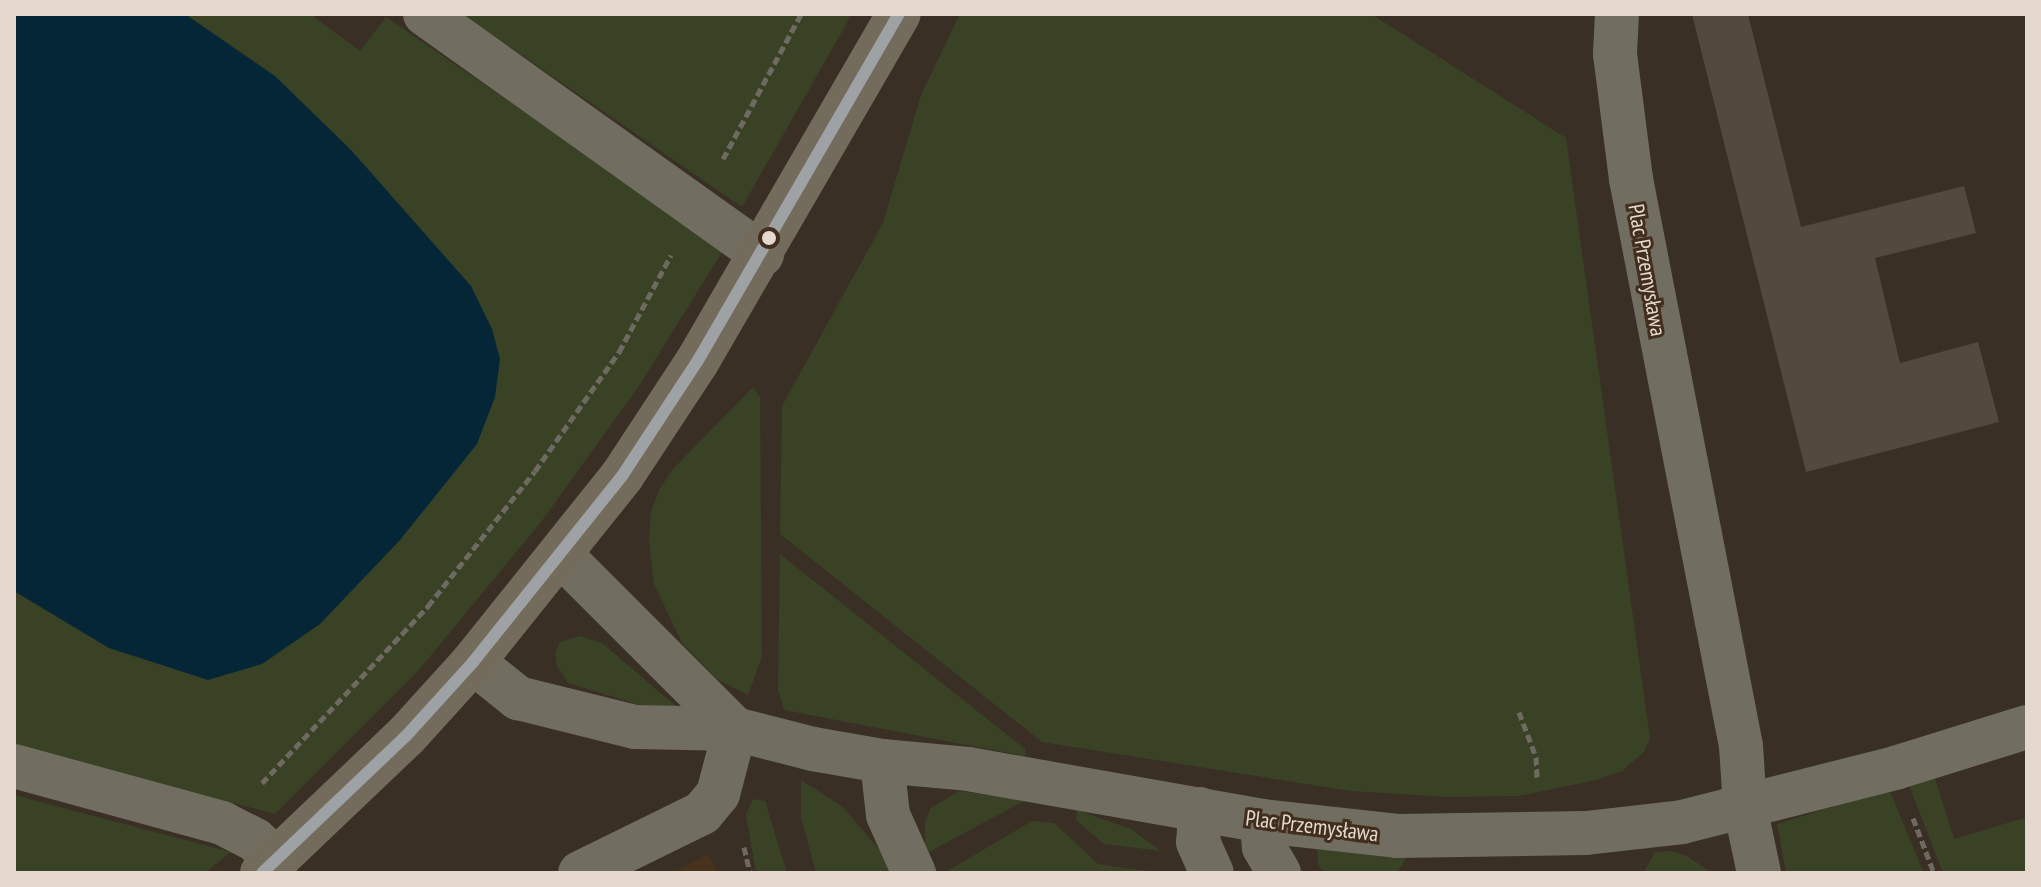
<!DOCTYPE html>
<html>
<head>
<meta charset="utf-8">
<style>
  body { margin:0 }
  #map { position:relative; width:2041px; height:887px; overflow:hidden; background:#392f25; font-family:"PT Sans Narrow",sans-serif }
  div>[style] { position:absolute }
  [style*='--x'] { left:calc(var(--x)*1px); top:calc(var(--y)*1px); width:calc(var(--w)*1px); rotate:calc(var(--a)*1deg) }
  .built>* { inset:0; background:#47321c }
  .green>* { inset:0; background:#3a4226 }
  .water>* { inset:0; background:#052636 }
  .building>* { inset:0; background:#53493f }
  .path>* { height:5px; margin-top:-2.5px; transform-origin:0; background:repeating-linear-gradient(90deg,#6f6a61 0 8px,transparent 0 12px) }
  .minor>* { height:44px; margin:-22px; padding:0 22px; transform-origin:22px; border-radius:22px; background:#716d60 }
  .major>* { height:44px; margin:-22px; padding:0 22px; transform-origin:22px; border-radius:22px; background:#736c5d }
  .bus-1>* { height:12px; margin:-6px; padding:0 6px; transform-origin:6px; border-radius:6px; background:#9ea2a5 }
  .dots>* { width:22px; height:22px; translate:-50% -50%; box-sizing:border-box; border:4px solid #412e1d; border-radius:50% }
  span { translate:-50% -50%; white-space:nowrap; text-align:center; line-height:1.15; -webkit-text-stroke:6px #412e1d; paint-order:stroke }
  .street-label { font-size:22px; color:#e5d9cf }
  .frame { position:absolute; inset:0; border:16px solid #e5d9cf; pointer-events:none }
</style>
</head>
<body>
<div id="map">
  <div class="built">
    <i style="clip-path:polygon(708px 854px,718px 873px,672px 873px)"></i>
  </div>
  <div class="green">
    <i style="clip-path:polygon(14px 14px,316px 14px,314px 17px,360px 51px,386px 17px,724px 249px,639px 386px,541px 522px,418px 671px,275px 814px,14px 745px)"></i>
    <i style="clip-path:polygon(462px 14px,852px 14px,742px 207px)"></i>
    <i style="clip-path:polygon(960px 14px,1371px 14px,1566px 138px,1650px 738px,1644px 752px,1622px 771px,1596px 780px,1519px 796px,1447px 797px,1351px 791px,1042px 742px,780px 534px,782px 406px,883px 223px,921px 95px)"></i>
    <i style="clip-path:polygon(753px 387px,760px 397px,762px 657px,748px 695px,717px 679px,682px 643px,654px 584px,649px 539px,651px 512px,659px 490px,673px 469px)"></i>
    <i style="clip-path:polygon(780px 554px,1025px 749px,1025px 756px,784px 710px,778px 689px)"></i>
    <i style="clip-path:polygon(580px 636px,602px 643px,676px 706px,669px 714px,568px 683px,557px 666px,555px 653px,560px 642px)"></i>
    <i style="clip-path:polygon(1935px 778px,1954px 839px,2027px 817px,2027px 873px,1943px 873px,1909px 785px)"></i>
    <i style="clip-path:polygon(801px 780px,843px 807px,879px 849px,892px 873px,816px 873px,801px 817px)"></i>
    <i style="clip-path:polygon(1889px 789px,1924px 873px,1786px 873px,1777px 824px)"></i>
    <i style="clip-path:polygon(959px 791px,1026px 800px,925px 854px,925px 822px,931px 808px)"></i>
    <i style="clip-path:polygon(14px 795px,231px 852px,205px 873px,14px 873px)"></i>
    <i style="clip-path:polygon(753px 799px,765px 801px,787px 873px,756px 873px,746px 814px)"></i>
    <i style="clip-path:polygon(1077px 810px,1131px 829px,1161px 851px,1104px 844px,1076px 820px)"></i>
    <i style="clip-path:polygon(1032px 821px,1054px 823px,1098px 864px,1160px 873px,944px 873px)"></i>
    <i style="clip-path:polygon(1317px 848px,1407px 857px,1397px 873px,1324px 873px,1318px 864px)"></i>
    <i style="clip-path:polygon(1671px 851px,1687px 856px,1712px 873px,1643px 873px,1655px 852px)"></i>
  </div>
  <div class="water">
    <i style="clip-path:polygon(14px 14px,185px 14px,275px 76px,351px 150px,471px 286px,492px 329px,500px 359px,495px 397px,477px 444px,400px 540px,320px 624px,262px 664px,208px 680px,109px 648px,14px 591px)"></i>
  </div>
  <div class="building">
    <i style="clip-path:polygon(1692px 14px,1748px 14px,1801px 227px,1964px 186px,1976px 233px,1875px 258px,1900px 363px,1978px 342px,1999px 422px,1806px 472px)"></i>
  </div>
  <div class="path">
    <i style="--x:723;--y:159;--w:165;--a:-61.7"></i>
    <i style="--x:1519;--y:712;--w:48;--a:69.3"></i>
    <i style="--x:1536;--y:757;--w:21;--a:87"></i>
    <i style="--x:262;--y:783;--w:243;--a:-46.8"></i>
    <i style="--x:428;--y:606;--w:172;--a:-51.6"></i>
    <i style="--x:535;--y:471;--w:146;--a:-54.8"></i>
    <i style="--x:619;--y:352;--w:110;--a:-61.8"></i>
    <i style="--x:1913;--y:818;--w:59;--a:69.1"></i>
    <i style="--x:744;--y:847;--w:27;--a:77"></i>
  </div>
  <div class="minor">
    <i style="--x:425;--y:14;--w:414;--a:35.5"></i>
    <i style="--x:1617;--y:14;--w:40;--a:92.9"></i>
    <i style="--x:1615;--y:54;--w:126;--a:82.7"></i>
    <i style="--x:1631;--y:179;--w:578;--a:79.02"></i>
    <i style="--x:1741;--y:746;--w:61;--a:86.2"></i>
    <i style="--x:1745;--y:807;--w:67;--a:78"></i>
    <i style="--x:561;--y:555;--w:246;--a:45"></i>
    <i style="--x:473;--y:662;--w:58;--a:38.7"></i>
    <i style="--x:518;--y:698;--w:121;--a:13.9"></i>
    <i style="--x:635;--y:727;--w:100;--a:1.1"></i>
    <i style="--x:735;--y:729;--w:81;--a:14.4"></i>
    <i style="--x:813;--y:749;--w:70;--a:9.9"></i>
    <i style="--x:882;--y:761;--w:86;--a:5.3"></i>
    <i style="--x:968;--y:769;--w:299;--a:10"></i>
    <i style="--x:1262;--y:821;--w:136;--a:6.3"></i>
    <i style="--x:1397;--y:836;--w:189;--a:-0.9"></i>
    <i style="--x:1586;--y:833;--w:97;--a:-6.5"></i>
    <i style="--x:1682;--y:822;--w:220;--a:-14.2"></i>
    <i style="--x:1895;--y:768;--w:138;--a:-17.3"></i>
    <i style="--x:882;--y:761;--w:54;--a:83.7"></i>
    <i style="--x:888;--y:815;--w:64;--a:65.9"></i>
    <i style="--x:14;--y:766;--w:216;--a:15.3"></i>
    <i style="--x:222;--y:823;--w:37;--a:27"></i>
    <i style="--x:255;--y:840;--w:30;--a:42"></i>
    <i style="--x:1200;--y:809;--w:33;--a:93"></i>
    <i style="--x:1198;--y:842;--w:34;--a:66"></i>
    <i style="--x:1262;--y:821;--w:26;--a:86"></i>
    <i style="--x:1264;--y:847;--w:30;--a:60"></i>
    <i style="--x:580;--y:873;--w:136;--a:-26.2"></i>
    <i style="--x:702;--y:813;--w:25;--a:-50"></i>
    <i style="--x:718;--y:794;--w:67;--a:-75.3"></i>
  </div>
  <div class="major">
    <i style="--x:262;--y:873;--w:199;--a:-43.6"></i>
    <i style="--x:406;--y:736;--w:100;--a:-47.8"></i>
    <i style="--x:473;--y:662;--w:238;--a:-51.3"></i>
    <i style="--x:622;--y:476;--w:136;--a:-56.7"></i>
    <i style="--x:697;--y:362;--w:402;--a:-59.9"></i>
  </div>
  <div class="bus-1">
    <i style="--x:262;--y:873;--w:199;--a:-43.6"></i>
    <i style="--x:406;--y:736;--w:100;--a:-47.8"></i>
    <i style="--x:473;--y:662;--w:238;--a:-51.3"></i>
    <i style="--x:622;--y:476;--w:136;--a:-56.7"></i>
    <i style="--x:697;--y:362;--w:402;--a:-59.9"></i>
  </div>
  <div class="dots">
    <i style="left:769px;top:238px;background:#e5d9cf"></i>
  </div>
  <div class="street-label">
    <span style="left:1647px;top:270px;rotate:80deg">Plac Przemysława</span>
    <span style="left:1312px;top:826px;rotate:7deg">Plac Przemysława</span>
  </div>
  <div class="frame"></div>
</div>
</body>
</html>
